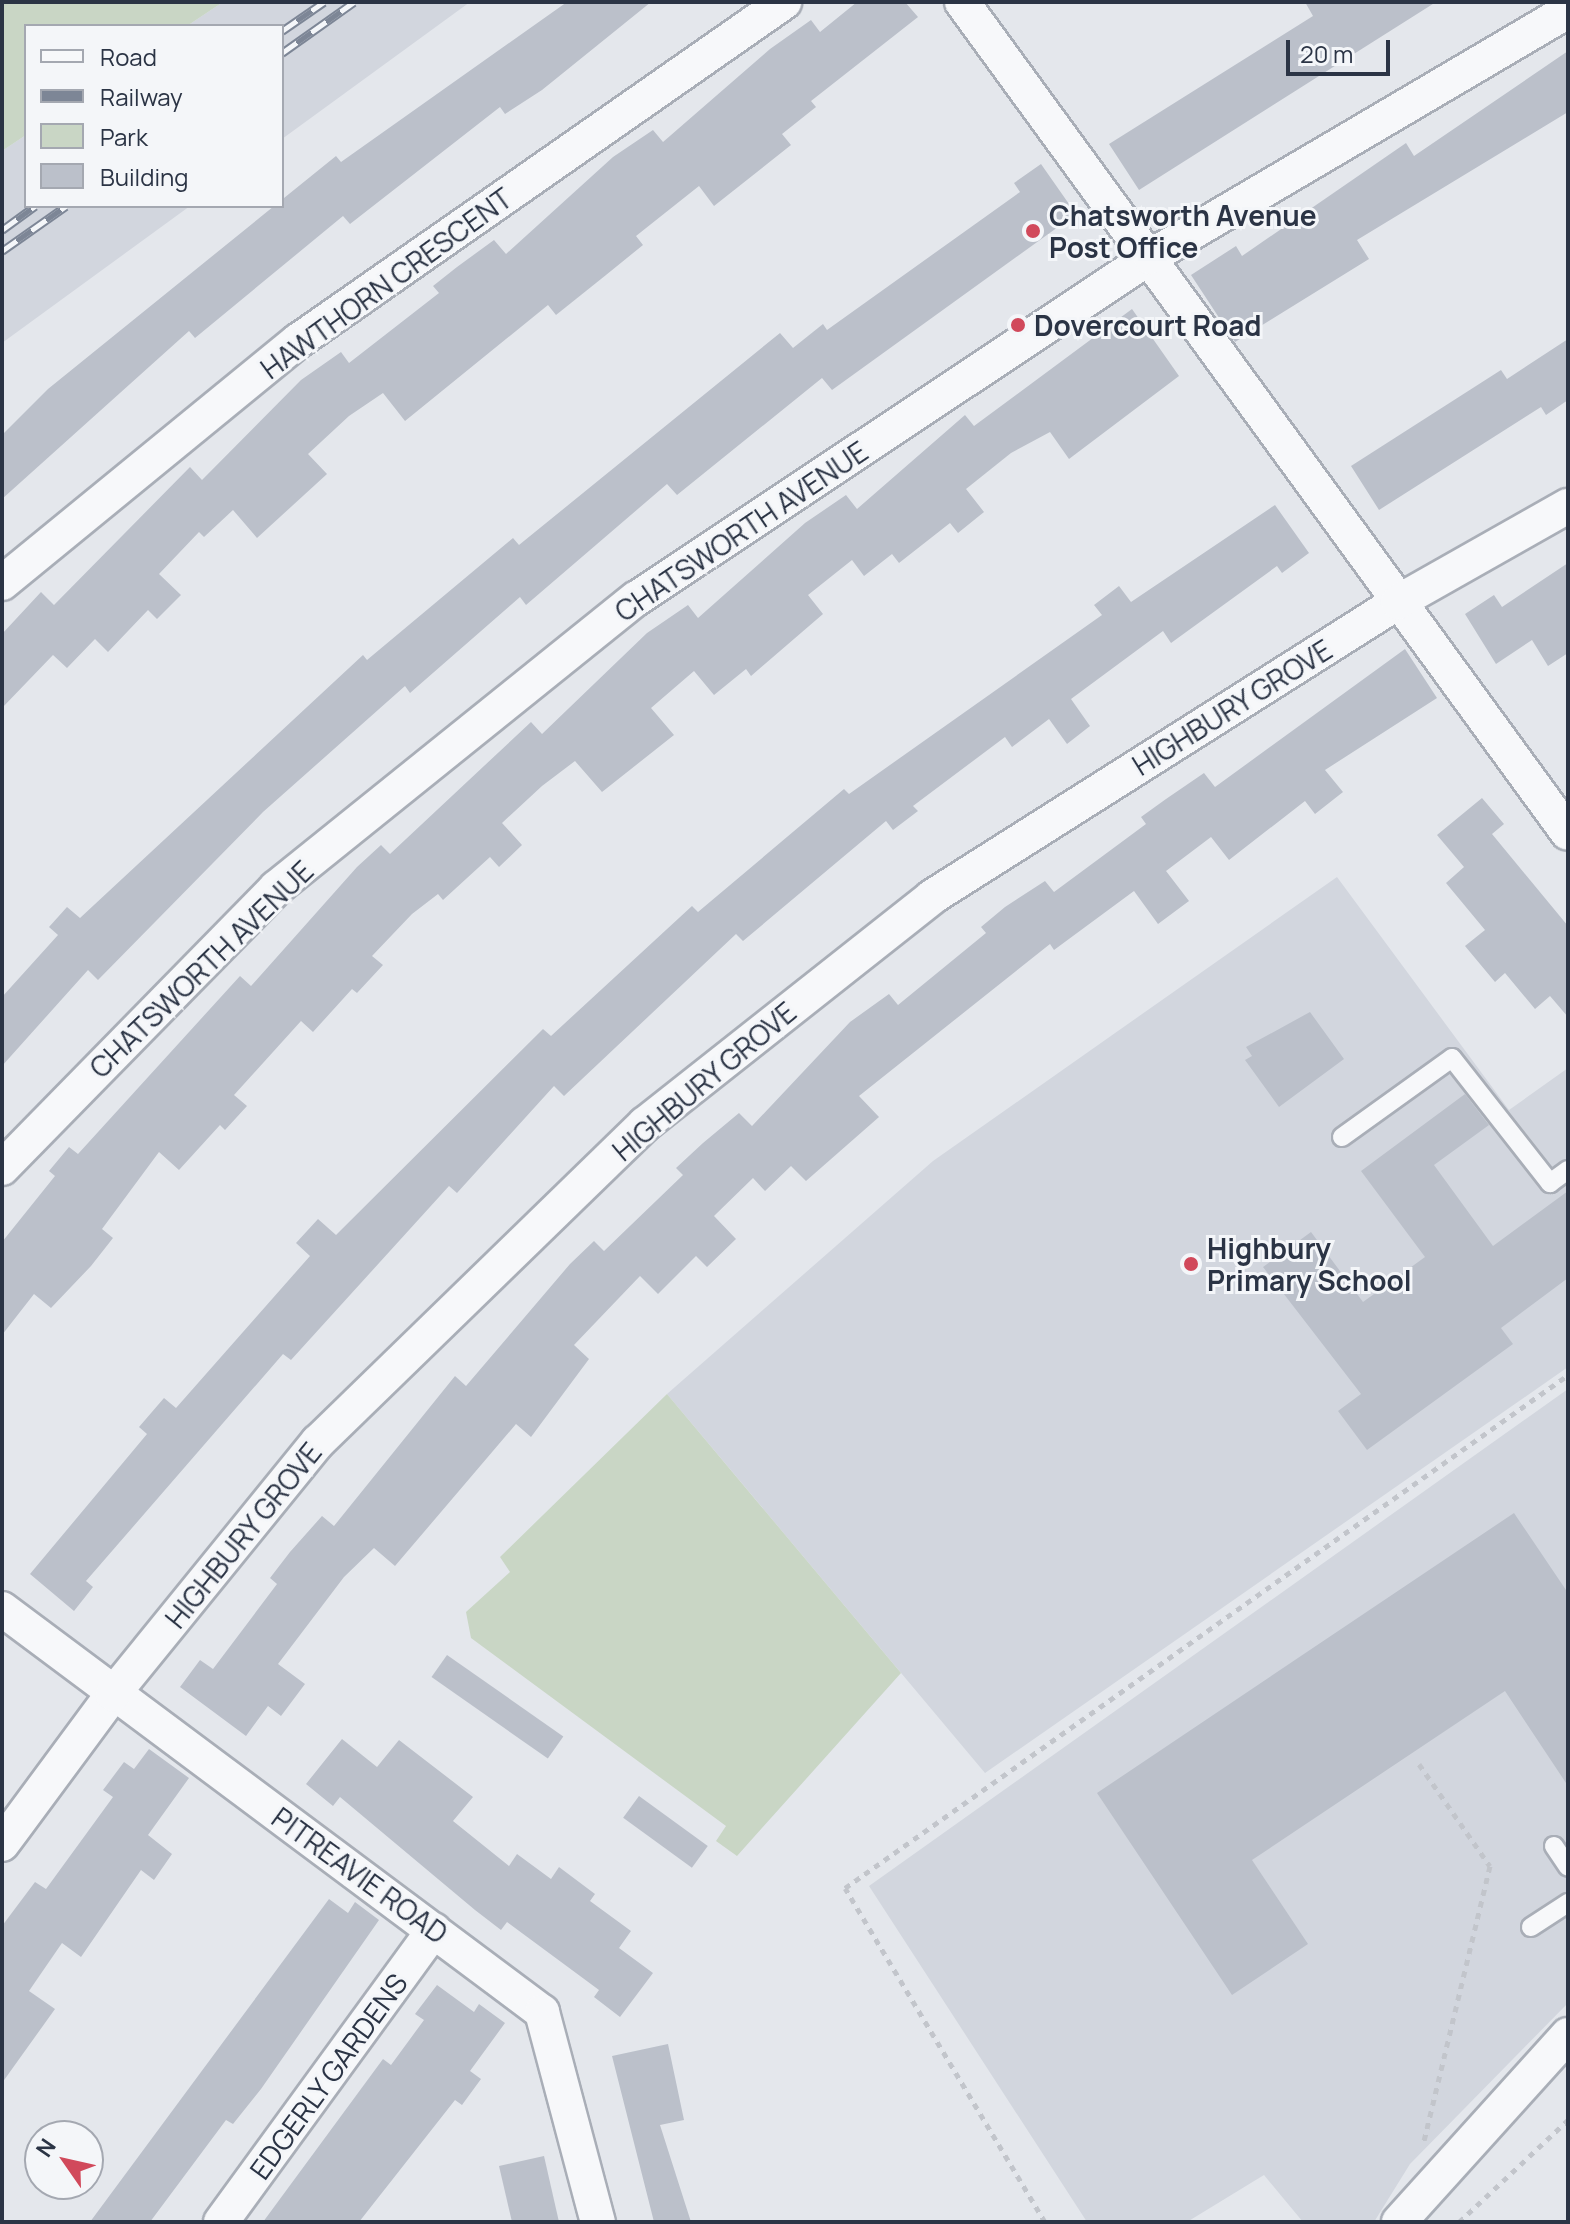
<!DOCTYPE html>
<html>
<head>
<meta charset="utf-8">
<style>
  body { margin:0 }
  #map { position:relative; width:1570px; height:2224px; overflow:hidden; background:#e4e7ec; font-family:Manrope,sans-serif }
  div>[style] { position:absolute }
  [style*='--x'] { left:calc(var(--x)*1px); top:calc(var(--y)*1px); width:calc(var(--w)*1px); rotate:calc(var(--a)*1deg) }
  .built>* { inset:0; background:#d2d6de }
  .green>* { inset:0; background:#c9d6c5 }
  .building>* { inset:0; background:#bbc0ca; transform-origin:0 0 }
  .path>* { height:5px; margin-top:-2.5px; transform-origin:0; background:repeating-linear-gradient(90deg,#c2c5cb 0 6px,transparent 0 12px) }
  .roads { filter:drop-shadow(2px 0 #a9aeb7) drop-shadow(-2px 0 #a9aeb7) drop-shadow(0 2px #a9aeb7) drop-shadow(0 -2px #a9aeb7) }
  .service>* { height:18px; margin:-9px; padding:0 9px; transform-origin:9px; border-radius:9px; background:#f7f8fa }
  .minor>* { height:34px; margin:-17px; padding:0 17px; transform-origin:17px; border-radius:17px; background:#f7f8fa }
  .rail>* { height:9px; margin-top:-4.5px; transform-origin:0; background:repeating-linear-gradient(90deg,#f4f6f9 0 18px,#7d8696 0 36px); box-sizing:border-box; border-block:2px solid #7d8696 }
  .dots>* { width:22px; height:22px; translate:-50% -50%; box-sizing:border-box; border:4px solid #f4f6f9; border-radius:50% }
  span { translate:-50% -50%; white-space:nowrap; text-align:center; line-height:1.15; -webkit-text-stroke:6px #f4f6f9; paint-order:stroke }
  .poi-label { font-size:28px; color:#2b3445; font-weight:700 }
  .left { translate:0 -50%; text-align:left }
  .street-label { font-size:28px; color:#2b3445 }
  .frame { position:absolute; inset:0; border:4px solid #2b3445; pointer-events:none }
  .legend { position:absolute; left:24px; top:24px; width:260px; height:184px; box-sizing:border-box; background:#f4f6f9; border:2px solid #a4a8b1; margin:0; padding:10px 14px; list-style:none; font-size:24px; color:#2b3445 }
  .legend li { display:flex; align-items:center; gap:16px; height:40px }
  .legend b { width:40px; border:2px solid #a4a8b1 }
  .north { position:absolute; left:24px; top:2120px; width:80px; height:80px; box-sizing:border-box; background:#f4f6f9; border:2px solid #a4a8b1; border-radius:50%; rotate:304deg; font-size:22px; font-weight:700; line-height:32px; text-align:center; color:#2b3445 }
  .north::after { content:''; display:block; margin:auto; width:28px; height:36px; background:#d1495b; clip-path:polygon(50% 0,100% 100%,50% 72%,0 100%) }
  .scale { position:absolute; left:1286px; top:40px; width:104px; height:36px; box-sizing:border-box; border:4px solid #2b3445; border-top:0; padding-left:10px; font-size:24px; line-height:28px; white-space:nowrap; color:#2b3445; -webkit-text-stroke:6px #f4f6f9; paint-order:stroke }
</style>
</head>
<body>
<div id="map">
  <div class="built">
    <i style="clip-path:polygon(223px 2px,470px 2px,282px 139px,282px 26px,187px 26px)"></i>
    <i style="clip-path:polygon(26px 135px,26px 206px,190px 206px,2px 343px,2px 151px)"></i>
    <i style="clip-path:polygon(1337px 877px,1509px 1110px,1568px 1068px,1568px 1367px,985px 1773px,667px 1394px,933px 1161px)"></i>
    <i style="clip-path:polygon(1568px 1389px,1568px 2003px,1410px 2164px,1374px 2222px,1303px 2222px,1264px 2175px,1187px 2222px,1087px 2222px,869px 1886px)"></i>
  </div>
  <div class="green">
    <i style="clip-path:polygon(2px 2px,223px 2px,187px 26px,26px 26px,26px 135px,2px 151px)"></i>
    <i style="clip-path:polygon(667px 1394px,901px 1673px,737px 1856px,716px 1841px,726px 1826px,471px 1638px,466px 1612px,510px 1572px,500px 1557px)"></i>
  </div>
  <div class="building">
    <i style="clip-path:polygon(567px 2px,651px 2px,542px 90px,505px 114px,500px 107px,350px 224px,343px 216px,195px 338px,189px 331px,2px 499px,2px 435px,48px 389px,336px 156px,341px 162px)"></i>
    <i style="clip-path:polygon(857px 2px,905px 2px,918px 17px,811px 101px,816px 107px,782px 134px,791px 145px,714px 206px,699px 186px,636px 236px,643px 245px,606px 275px,556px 315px,548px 305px,405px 421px,383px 393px,349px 416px,308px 454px,327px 474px,257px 538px,233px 510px,204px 537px,199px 532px,159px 574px,181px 595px,157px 619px,148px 610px,108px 652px,95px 639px,67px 668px,53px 655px,2px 708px,2px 634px,41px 592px,54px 605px,190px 467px,202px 480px,301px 380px,341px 352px,349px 363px,439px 293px,433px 286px,457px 267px,494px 240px,506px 254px,613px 157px,653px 130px,663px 142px,770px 49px,811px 20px,820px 32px)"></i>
    <i style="clip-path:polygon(1305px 2px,1436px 2px,1139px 190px,1109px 144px,1313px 16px)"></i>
    <i style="clip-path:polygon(1568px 51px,1568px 112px,1357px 240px,1369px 259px,1235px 342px,1191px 275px,1236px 246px,1242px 256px,1406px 143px,1414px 156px)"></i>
    <i style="clip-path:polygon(1041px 164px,1076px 214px,832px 390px,822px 378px,677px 495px,667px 484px,526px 605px,520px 597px,410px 693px,405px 686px,263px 812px,98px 980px,88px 970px,2px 1066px,2px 997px,58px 935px,49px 927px,67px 907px,80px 918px,363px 655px,367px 660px,513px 538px,519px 545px,780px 333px,793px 348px,823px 324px,827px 330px,1020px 192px,1014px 183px)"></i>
    <i style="clip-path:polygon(1132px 309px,1179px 376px,1069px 459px,1050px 432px,1011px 453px,966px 489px,984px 512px,958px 533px,950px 523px,899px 563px,892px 554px,864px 576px,852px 560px,808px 595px,823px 614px,751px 676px,746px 669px,714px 695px,694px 671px,651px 708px,674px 735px,602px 792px,575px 761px,542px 786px,502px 823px,522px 845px,499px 867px,490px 857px,443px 900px,438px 894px,412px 914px,372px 956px,383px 965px,357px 993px,352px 989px,313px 1032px,301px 1021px,234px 1095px,247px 1106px,225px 1130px,220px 1125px,179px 1170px,159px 1152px,102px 1229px,113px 1238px,91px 1266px,51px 1308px,34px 1294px,2px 1335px,2px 1242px,55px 1176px,49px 1171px,69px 1147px,78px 1154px,240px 976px,251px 986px,357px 867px,381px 845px,390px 854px,531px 722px,542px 734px,647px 633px,688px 605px,698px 618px,805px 523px,846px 495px,857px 509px,965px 415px,974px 426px)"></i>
    <i style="clip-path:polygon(1568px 339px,1568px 400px,1546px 415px,1541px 407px,1379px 510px,1351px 466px,1501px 370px,1507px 379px)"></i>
    <i style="clip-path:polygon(1275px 505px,1309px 553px,1282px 573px,1277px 566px,1171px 643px,1163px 631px,1071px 699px,1090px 726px,1067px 744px,1049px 719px,1012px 747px,1005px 737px,913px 806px,918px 811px,893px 830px,886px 821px,743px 941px,736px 934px,564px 1096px,554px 1086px,457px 1193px,449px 1186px,291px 1360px,283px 1354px,86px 1581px,93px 1587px,74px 1611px,30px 1574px,147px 1434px,139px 1427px,164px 1398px,176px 1408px,310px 1256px,296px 1243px,318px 1219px,336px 1235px,543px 1029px,551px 1036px,692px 906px,698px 912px,844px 789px,849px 794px,1102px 615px,1094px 605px,1119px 586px,1131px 602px)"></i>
    <i style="clip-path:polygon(1568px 563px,1568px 653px,1548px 666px,1532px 640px,1496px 664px,1465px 614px,1494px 595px,1502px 607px)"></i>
    <i style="clip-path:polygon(1405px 649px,1437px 698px,1325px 770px,1343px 792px,1315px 814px,1305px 801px,1229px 860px,1211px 837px,1166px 871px,1189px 901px,1158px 924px,1134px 891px,1054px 950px,1050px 944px,859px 1096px,879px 1117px,806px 1181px,791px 1166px,765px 1191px,753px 1178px,714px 1216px,736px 1239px,707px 1267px,696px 1256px,658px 1294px,640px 1276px,574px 1345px,589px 1359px,531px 1437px,516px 1424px,395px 1566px,374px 1548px,344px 1577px,278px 1664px,305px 1684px,281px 1716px,268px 1706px,246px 1736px,180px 1687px,200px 1660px,213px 1669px,277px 1584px,270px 1578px,290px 1552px,322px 1516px,334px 1526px,455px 1376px,466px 1386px,570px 1264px,594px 1241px,604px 1251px,683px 1175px,676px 1168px,703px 1143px,739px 1113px,752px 1126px,850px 1022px,889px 994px,898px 1005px,986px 933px,981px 927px,1005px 907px,1045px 881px,1054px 892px,1146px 824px,1141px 817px,1166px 799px,1204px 773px,1215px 787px)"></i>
    <i style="clip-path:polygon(1482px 798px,1504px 824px,1492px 834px,1568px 926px,1568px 1017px,1550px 996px,1535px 1009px,1505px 973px,1495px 982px,1465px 946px,1485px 930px,1446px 883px,1464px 867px,1437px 835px)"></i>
    <i style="clip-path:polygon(1310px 1012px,1344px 1059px,1279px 1107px,1245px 1060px,1252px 1056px,1246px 1047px)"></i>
    <i style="clip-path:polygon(1465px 1094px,1489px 1125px,1434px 1165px,1493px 1246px,1568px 1191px,1568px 1278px,1501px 1328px,1513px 1344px,1367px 1450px,1338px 1411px,1361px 1394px,1263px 1267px,1311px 1232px,1363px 1302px,1425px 1257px,1361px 1171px)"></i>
    <i style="clip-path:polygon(1514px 1513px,1568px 1593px,1568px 1786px,1505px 1691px,1252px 1860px,1308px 1944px,1232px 1995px,1097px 1793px)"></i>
    <i style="left:447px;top:1655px;width:142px;height:27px;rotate:35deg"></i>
    <i style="clip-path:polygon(342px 1739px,377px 1767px,399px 1740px,473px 1797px,453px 1821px,509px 1866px,517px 1854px,551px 1879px,559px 1867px,595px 1894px,590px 1901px,631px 1931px,619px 1948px,653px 1973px,620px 2017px,594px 1997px,599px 1990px,507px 1922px,501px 1930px,475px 1910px,340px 1797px,333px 1806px,306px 1784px)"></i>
    <i style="clip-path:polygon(149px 1749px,189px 1778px,148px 1835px,172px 1854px,154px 1880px,141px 1870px,81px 1957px,62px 1943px,29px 1991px,55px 2009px,2px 2083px,2px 1926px,35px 1882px,46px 1889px,113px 1797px,103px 1790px,124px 1762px,134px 1769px)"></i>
    <i style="left:639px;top:1796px;width:85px;height:27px;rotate:36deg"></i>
    <i style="clip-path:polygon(329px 1899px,348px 1913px,355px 1902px,379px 1920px,261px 2089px,233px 2124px,226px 2120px,150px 2222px,90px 2222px)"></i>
    <i style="clip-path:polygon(437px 1985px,474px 2012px,479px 2004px,505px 2023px,470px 2071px,481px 2079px,462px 2105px,455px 2100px,359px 2222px,263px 2222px,383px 2059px,391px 2065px,424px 2020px,415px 2014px)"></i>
    <i style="clip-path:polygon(668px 2044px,684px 2120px,660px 2125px,691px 2222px,654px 2222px,612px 2056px)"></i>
    <i style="clip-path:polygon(544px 2156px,559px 2222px,512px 2222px,499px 2166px)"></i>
  </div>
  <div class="path">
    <i style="--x:1419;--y:1764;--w:124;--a:55.2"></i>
    <i style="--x:1490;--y:1866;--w:283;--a:103.5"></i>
    <i style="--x:1045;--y:2222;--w:389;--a:-120.9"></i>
    <i style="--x:845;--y:1888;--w:887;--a:-35.36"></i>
    <i style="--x:1459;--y:2222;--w:149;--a:-43.1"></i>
  </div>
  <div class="roads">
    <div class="service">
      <i style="--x:1342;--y:1137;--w:135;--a:-35.7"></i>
      <i style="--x:1452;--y:1058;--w:159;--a:51.9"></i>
      <i style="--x:1550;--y:1183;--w:22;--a:-36"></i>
      <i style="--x:1554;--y:1846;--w:25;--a:56"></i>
      <i style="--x:1531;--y:1927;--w:44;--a:-33"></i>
    </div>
    <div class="minor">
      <i style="--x:962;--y:2;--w:1028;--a:53.9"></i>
      <i style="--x:2;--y:583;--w:382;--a:-39.3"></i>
      <i style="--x:298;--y:341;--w:593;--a:-34.9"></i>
      <i style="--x:2;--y:1168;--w:392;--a:-45.6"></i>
      <i style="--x:276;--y:888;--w:462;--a:-38.8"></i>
      <i style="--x:636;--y:599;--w:617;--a:-33.64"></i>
      <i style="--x:1150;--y:257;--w:485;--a:-30.5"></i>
      <i style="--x:2;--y:1609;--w:674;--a:36.73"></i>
      <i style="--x:542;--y:2012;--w:217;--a:75.1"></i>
      <i style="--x:2;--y:1844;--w:187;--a:-53.5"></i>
      <i style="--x:113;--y:1694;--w:325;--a:-50.9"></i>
      <i style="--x:318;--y:1442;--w:456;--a:-44.2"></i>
      <i style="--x:645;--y:1124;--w:366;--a:-38.3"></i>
      <i style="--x:932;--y:897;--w:552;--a:-32.34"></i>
      <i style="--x:1398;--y:602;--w:195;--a:-29.5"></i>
      <i style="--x:221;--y:2222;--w:361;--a:-53.9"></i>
      <i style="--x:1399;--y:2222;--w:252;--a:-47.9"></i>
    </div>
  </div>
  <div class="rail">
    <i style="--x:282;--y:31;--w:51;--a:-34.6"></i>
    <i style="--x:282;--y:53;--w:88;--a:-35.3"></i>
    <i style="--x:2;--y:230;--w:41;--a:-36"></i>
    <i style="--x:2;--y:251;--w:78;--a:-35.1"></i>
  </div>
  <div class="dots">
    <i style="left:1033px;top:231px;background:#d1495b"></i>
    <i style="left:1018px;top:325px;background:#d1495b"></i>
    <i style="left:1191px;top:1264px;background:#d1495b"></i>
  </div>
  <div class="poi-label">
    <span class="left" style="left:1049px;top:231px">Chatsworth Avenue<br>Post Office</span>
    <span class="left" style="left:1034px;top:325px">Dovercourt Road</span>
    <span class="left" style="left:1207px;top:1264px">Highbury<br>Primary School</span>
  </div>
  <div class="street-label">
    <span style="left:386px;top:283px;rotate:-36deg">HAWTHORN CRESCENT</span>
    <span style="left:741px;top:531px;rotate:-34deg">CHATSWORTH AVENUE</span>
    <span style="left:1232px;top:707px;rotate:-32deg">HIGHBURY GROVE</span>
    <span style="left:201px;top:969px;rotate:-44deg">CHATSWORTH AVENUE</span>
    <span style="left:704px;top:1081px;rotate:-40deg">HIGHBURY GROVE</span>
    <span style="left:243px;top:1535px;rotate:-51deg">HIGHBURY GROVE</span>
    <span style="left:360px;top:1875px;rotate:36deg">PITREAVIE ROAD</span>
    <span style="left:328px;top:2076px;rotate:-54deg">EDGERLY GARDENS</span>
  </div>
  <div class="frame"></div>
  <ul class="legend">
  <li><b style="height:10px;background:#f7f8fa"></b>Road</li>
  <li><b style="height:10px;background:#7d8696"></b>Railway</li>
  <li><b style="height:22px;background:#c9d6c5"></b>Park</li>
  <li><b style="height:22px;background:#bbc0ca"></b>Building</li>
  </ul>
  <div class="north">N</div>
  <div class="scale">20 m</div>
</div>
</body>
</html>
